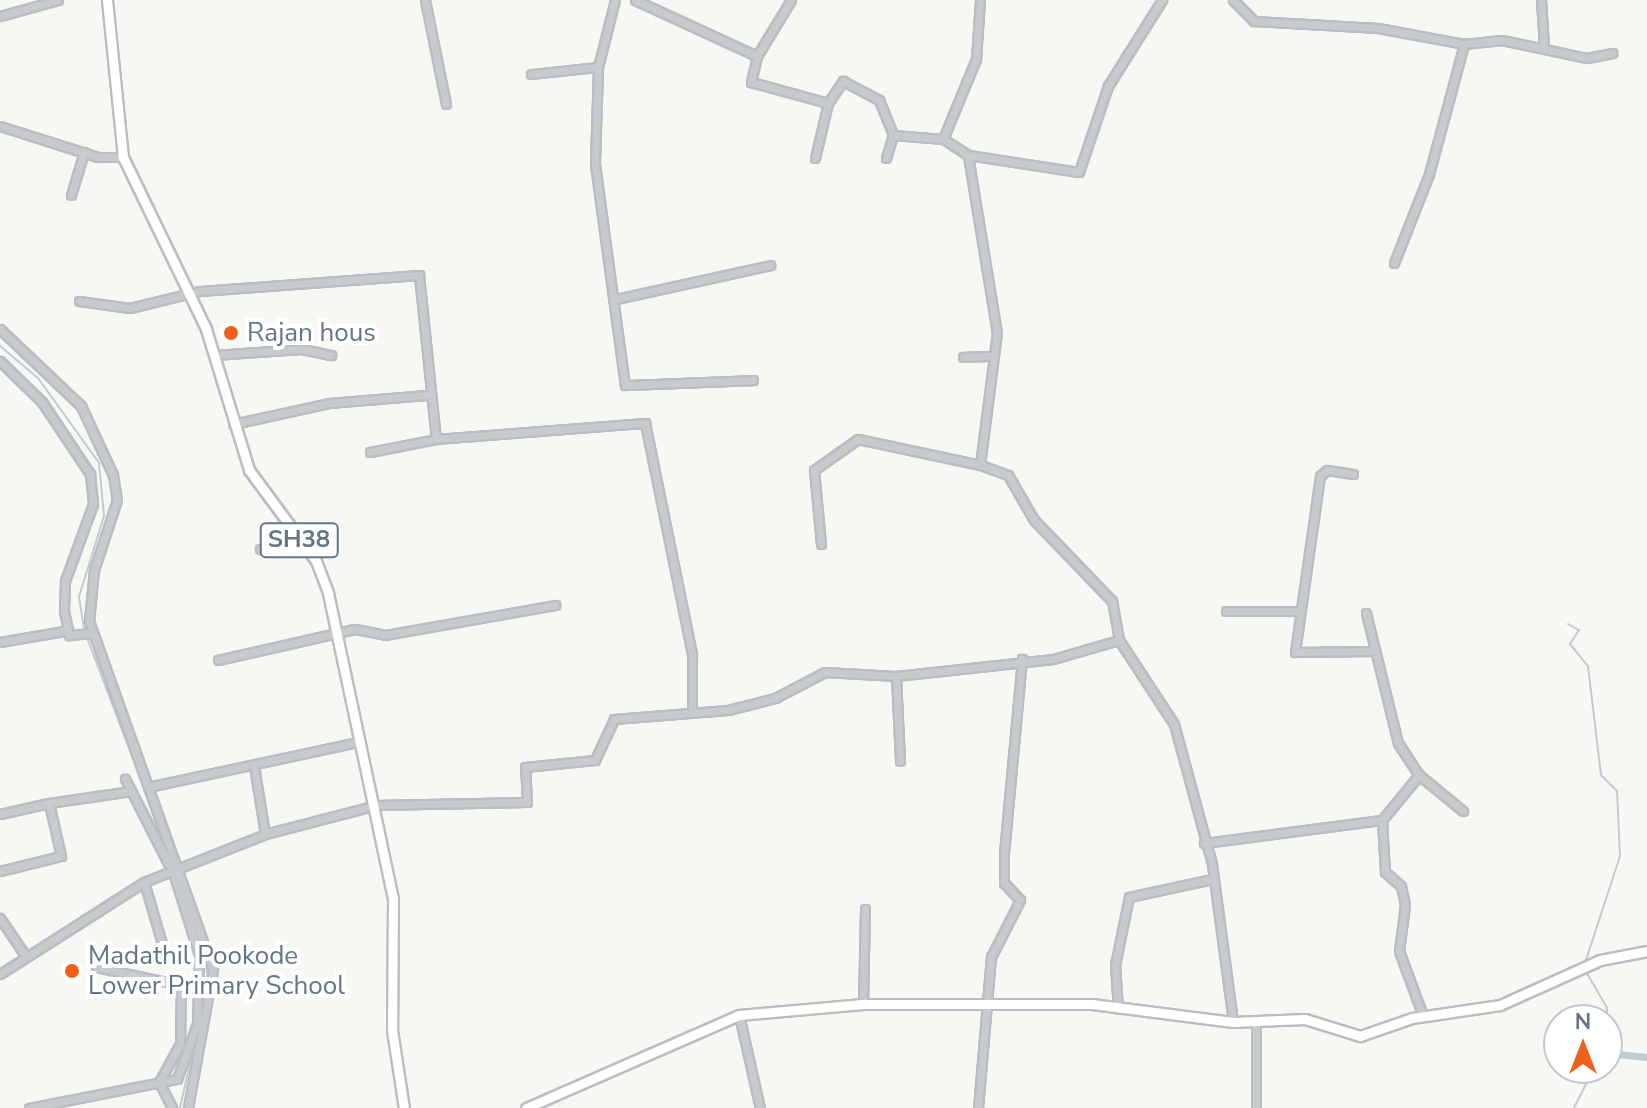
<!DOCTYPE html>
<html>
<head>
<meta charset="utf-8">
<style>
  body { margin:0 }
  #map { position:relative; width:1647px; height:1108px; overflow:hidden; background:#f7f8f4; font-family:"Nunito Sans",sans-serif }
  div>[style] { position:absolute }
  [style*='--x'] { left:calc(var(--x)*1px); top:calc(var(--y)*1px); width:calc(var(--w)*1px); rotate:calc(var(--a)*1deg) }
  .stream>* { height:2px; margin:-1px; padding:0 1px; transform-origin:1px; border-radius:1px; background:#c1ccd2 }
  .canal>* { height:7px; margin:-3.5px; padding:0 3.5px; transform-origin:3.5px; border-radius:3.5px; background:#c1ccd2 }
  .roads { filter:drop-shadow(2px 0 #babec2) drop-shadow(-2px 0 #babec2) drop-shadow(0 2px #babec2) drop-shadow(0 -2px #babec2) }
  .minor>* { height:7px; margin:-3.5px; padding:0 3.5px; transform-origin:3.5px; border-radius:3.5px; background:#c7cbce }
  .major>* { height:9px; margin:-4.5px; padding:0 4.5px; transform-origin:4.5px; border-radius:4.5px; background:#fff }
  .dots>* { width:22px; height:22px; translate:-50% -50%; box-sizing:border-box; border:4px solid #fff; border-radius:50% }
  span { translate:-50% -50%; white-space:nowrap; text-align:center; line-height:1.15; -webkit-text-stroke:8px #fff; paint-order:stroke }
  .shield-label span { padding:2px 6px; background:#fff; border:2px solid; border-radius:6px; -webkit-text-stroke-width:0 }
  .shield-label { font-size:24px; color:#647588; font-weight:700 }
  .poi-label { font-size:26px; color:#647588 }
  .left { translate:0 -50%; text-align:left }
  .north { position:absolute; left:1543px; top:1004px; width:80px; height:80px; box-sizing:border-box; background:#fff; border:2px solid #c1c8cf; border-radius:50%; rotate:0deg; font-size:22px; font-weight:700; line-height:32px; text-align:center; color:#647588 }
  .north::after { content:''; display:block; margin:auto; width:28px; height:36px; background:#ef601d; clip-path:polygon(50% 0,100% 100%,50% 72%,0 100%) }
</style>
</head>
<body>
<div id="map">
  <div class="stream">
    <i style="--x:0;--y:346;--w:50;--a:40.1"></i>
    <i style="--x:38;--y:378;--w:105;--a:54.3"></i>
    <i style="--x:99;--y:463;--w:53;--a:84.6"></i>
    <i style="--x:104;--y:516;--w:85;--a:107.2"></i>
    <i style="--x:79;--y:597;--w:32;--a:81"></i>
    <i style="--x:1568;--y:624;--w:13;--a:29"></i>
    <i style="--x:1579;--y:630;--w:17;--a:123"></i>
    <i style="--x:1570;--y:644;--w:28;--a:51"></i>
    <i style="--x:1588;--y:666;--w:110;--a:83.2"></i>
    <i style="--x:1601;--y:775;--w:23;--a:45"></i>
    <i style="--x:1617;--y:791;--w:65;--a:87.4"></i>
    <i style="--x:1620;--y:856;--w:113;--a:108.1"></i>
    <i style="--x:86;--y:635;--w:205;--a:69.2"></i>
    <i style="--x:204;--y:954;--w:25;--a:81"></i>
    <i style="--x:1585;--y:970;--w:44;--a:59.9"></i>
    <i style="--x:1607;--y:1008;--w:41;--a:90"></i>
    <i style="--x:180;--y:1108;--w:74;--a:-77.5"></i>
    <i style="--x:1574;--y:1108;--w:45;--a:-63.4"></i>
  </div>
  <div class="canal">
    <i style="--x:1607;--y:1053;--w:40;--a:5.7"></i>
  </div>
  <div class="roads">
    <div class="minor">
      <i style="--x:425;--y:0;--w:106;--a:78.6"></i>
      <i style="--x:615;--y:0;--w:69;--a:104.2"></i>
      <i style="--x:598;--y:67;--w:97;--a:91.8"></i>
      <i style="--x:595;--y:164;--w:223;--a:82.3"></i>
      <i style="--x:625;--y:385;--w:128;--a:-2.2"></i>
      <i style="--x:635;--y:0;--w:134;--a:24.7"></i>
      <i style="--x:791;--y:0;--w:66;--a:121.3"></i>
      <i style="--x:757;--y:56;--w:27;--a:103"></i>
      <i style="--x:751;--y:82;--w:80;--a:15.3"></i>
      <i style="--x:1233;--y:0;--w:30;--a:45"></i>
      <i style="--x:1254;--y:21;--w:124;--a:3.2"></i>
      <i style="--x:1378;--y:28;--w:87;--a:10.5"></i>
      <i style="--x:1464;--y:44;--w:38;--a:-6"></i>
      <i style="--x:1502;--y:40;--w:87;--a:12"></i>
      <i style="--x:1587;--y:58;--w:26;--a:-11"></i>
      <i style="--x:1541;--y:0;--w:46;--a:86.3"></i>
      <i style="--x:0;--y:16;--w:60;--a:-15.4"></i>
      <i style="--x:531;--y:74;--w:67;--a:-6"></i>
      <i style="--x:0;--y:126;--w:103;--a:17.6"></i>
      <i style="--x:98;--y:157;--w:25;--a:0"></i>
      <i style="--x:893;--y:135;--w:50;--a:4.6"></i>
      <i style="--x:968;--y:155;--w:112;--a:8.7"></i>
      <i style="--x:1079;--y:172;--w:91;--a:-71.4"></i>
      <i style="--x:1108;--y:86;--w:102;--a:-57.9"></i>
      <i style="--x:815;--y:158;--w:57;--a:-76.7"></i>
      <i style="--x:828;--y:103;--w:27;--a:-56"></i>
      <i style="--x:843;--y:81;--w:41;--a:27.8"></i>
      <i style="--x:879;--y:100;--w:38;--a:68"></i>
      <i style="--x:893;--y:135;--w:24;--a:107"></i>
      <i style="--x:71;--y:195;--w:45;--a:-73.2"></i>
      <i style="--x:1394;--y:263;--w:96;--a:-68.5"></i>
      <i style="--x:1429;--y:174;--w:135;--a:-74.9"></i>
      <i style="--x:616;--y:299;--w:158;--a:-12.4"></i>
      <i style="--x:79;--y:301;--w:51;--a:7.8"></i>
      <i style="--x:130;--y:308;--w:72;--a:-13.7"></i>
      <i style="--x:200;--y:291;--w:220;--a:-4.2"></i>
      <i style="--x:419;--y:275;--w:165;--a:84.1"></i>
      <i style="--x:0;--y:329;--w:112;--a:43.5"></i>
      <i style="--x:81;--y:406;--w:76;--a:65.1"></i>
      <i style="--x:113;--y:475;--w:25;--a:81"></i>
      <i style="--x:117;--y:500;--w:74;--a:108.2"></i>
      <i style="--x:94;--y:570;--w:51;--a:95.6"></i>
      <i style="--x:89;--y:621;--w:370;--a:70.4"></i>
      <i style="--x:213;--y:970;--w:140;--a:100.3"></i>
      <i style="--x:214;--y:355;--w:88;--a:-3.9"></i>
      <i style="--x:302;--y:349;--w:30;--a:12"></i>
      <i style="--x:963;--y:357;--w:30;--a:-2"></i>
      <i style="--x:0;--y:361;--w:59;--a:44.3"></i>
      <i style="--x:42;--y:402;--w:87;--a:56.3"></i>
      <i style="--x:90;--y:474;--w:30;--a:84"></i>
      <i style="--x:93;--y:504;--w:82;--a:110"></i>
      <i style="--x:65;--y:581;--w:30;--a:92"></i>
      <i style="--x:64;--y:611;--w:25;--a:78"></i>
      <i style="--x:69;--y:635;--w:23;--a:-5"></i>
      <i style="--x:233;--y:424;--w:98;--a:-12.3"></i>
      <i style="--x:329;--y:403;--w:98;--a:-4.7"></i>
      <i style="--x:370;--y:452;--w:67;--a:-11.1"></i>
      <i style="--x:436;--y:439;--w:210;--a:-4.4"></i>
      <i style="--x:645;--y:423;--w:237;--a:78.5"></i>
      <i style="--x:692;--y:655;--w:56;--a:90"></i>
      <i style="--x:1353;--y:474;--w:26;--a:-171"></i>
      <i style="--x:1327;--y:470;--w:9;--a:139"></i>
      <i style="--x:1320;--y:476;--w:178;--a:98.1"></i>
      <i style="--x:1295;--y:652;--w:78;--a:-0.7"></i>
      <i style="--x:821;--y:544;--w:74;--a:-95.4"></i>
      <i style="--x:814;--y:470;--w:54;--a:-35.2"></i>
      <i style="--x:858;--y:439;--w:125;--a:12"></i>
      <i style="--x:260;--y:549;--w:38;--a:-18"></i>
      <i style="--x:1226;--y:611;--w:73;--a:0"></i>
      <i style="--x:1366;--y:613;--w:134;--a:76.2"></i>
      <i style="--x:1398;--y:743;--w:38;--a:57"></i>
      <i style="--x:1419;--y:775;--w:57;--a:39.3"></i>
      <i style="--x:1119;--y:640;--w:100;--a:56.8"></i>
      <i style="--x:1174;--y:724;--w:145;--a:74.8"></i>
      <i style="--x:1212;--y:864;--w:159;--a:82.4"></i>
      <i style="--x:0;--y:642;--w:65;--a:-9.8"></i>
      <i style="--x:218;--y:660;--w:140;--a:-12.8"></i>
      <i style="--x:355;--y:629;--w:31;--a:11"></i>
      <i style="--x:385;--y:635;--w:173;--a:-10"></i>
      <i style="--x:896;--y:676;--w:85;--a:87.3"></i>
      <i style="--x:254;--y:766;--w:69;--a:80.8"></i>
      <i style="--x:1419;--y:775;--w:58;--a:129.4"></i>
      <i style="--x:1382;--y:820;--w:52;--a:86.7"></i>
      <i style="--x:1385;--y:872;--w:21;--a:41"></i>
      <i style="--x:1401;--y:886;--w:19;--a:78"></i>
      <i style="--x:1405;--y:905;--w:46;--a:97.4"></i>
      <i style="--x:1399;--y:951;--w:69;--a:69.7"></i>
      <i style="--x:148;--y:787;--w:215;--a:-12.1"></i>
      <i style="--x:0;--y:814;--w:50;--a:-12.7"></i>
      <i style="--x:1204;--y:843;--w:179;--a:-7.4"></i>
      <i style="--x:0;--y:871;--w:63;--a:-13.8"></i>
      <i style="--x:61;--y:856;--w:54;--a:-102.8"></i>
      <i style="--x:49;--y:803;--w:83;--a:-8.3"></i>
      <i style="--x:144;--y:882;--w:75;--a:73.7"></i>
      <i style="--x:0;--y:918;--w:45;--a:56"></i>
      <i style="--x:96;--y:967;--w:87;--a:12"></i>
      <i style="--x:181;--y:985;--w:59;--a:91"></i>
      <i style="--x:180;--y:1044;--w:43;--a:118.9"></i>
      <i style="--x:159;--y:1082;--w:29;--a:63"></i>
      <i style="--x:0;--y:974;--w:171;--a:-32.6"></i>
      <i style="--x:144;--y:882;--w:130;--a:-21.6"></i>
      <i style="--x:265;--y:834;--w:115;--a:-14.6"></i>
      <i style="--x:376;--y:805;--w:151;--a:-1.1"></i>
      <i style="--x:527;--y:802;--w:35;--a:-93"></i>
      <i style="--x:525;--y:767;--w:70;--a:-5.7"></i>
      <i style="--x:595;--y:760;--w:45;--a:-65.1"></i>
      <i style="--x:614;--y:719;--w:114;--a:-4.5"></i>
      <i style="--x:728;--y:710;--w:49;--a:-14.3"></i>
      <i style="--x:775;--y:698;--w:56;--a:-27.5"></i>
      <i style="--x:825;--y:672;--w:71;--a:3.2"></i>
      <i style="--x:896;--y:676;--w:158;--a:-6.2"></i>
      <i style="--x:1053;--y:659;--w:69;--a:-16.1"></i>
      <i style="--x:1119;--y:640;--w:40;--a:-100"></i>
      <i style="--x:1112;--y:601;--w:112;--a:-133.9"></i>
      <i style="--x:1034;--y:520;--w:52;--a:-120"></i>
      <i style="--x:1008;--y:475;--w:30;--a:-160"></i>
      <i style="--x:980;--y:465;--w:133;--a:-82.7"></i>
      <i style="--x:997;--y:333;--w:180;--a:-99.3"></i>
      <i style="--x:968;--y:155;--w:30;--a:-147"></i>
      <i style="--x:943;--y:139;--w:87;--a:-67.6"></i>
      <i style="--x:976;--y:59;--w:59;--a:-86.1"></i>
      <i style="--x:863;--y:1004;--w:95;--a:-88.8"></i>
      <i style="--x:1118;--y:1009;--w:44;--a:-93.9"></i>
      <i style="--x:1115;--y:965;--w:69;--a:-78.4"></i>
      <i style="--x:1129;--y:897;--w:85;--a:-12.2"></i>
      <i style="--x:739;--y:1015;--w:95;--a:77.3"></i>
      <i style="--x:29;--y:1108;--w:151;--a:-11.1"></i>
      <i style="--x:177;--y:1079;--w:59;--a:-70"></i>
      <i style="--x:197;--y:1024;--w:69;--a:-88.3"></i>
      <i style="--x:199;--y:955;--w:84;--a:-107.4"></i>
      <i style="--x:174;--y:875;--w:108;--a:-117"></i>
      <i style="--x:978;--y:1108;--w:152;--a:-85.1"></i>
      <i style="--x:991;--y:957;--w:64;--a:-63"></i>
      <i style="--x:1020;--y:900;--w:23;--a:-133"></i>
      <i style="--x:1004;--y:883;--w:30;--a:-90"></i>
      <i style="--x:1004;--y:853;--w:195;--a:-84.7"></i>
      <i style="--x:1256;--y:1108;--w:88;--a:-90"></i>
    </div>
    <div class="major">
      <i style="--x:107;--y:0;--w:158;--a:84.2"></i>
      <i style="--x:123;--y:157;--w:191;--a:64.2"></i>
      <i style="--x:206;--y:329;--w:147;--a:73"></i>
      <i style="--x:249;--y:470;--w:113;--a:53.6"></i>
      <i style="--x:316;--y:561;--w:34;--a:69"></i>
      <i style="--x:328;--y:593;--w:312;--a:78"></i>
      <i style="--x:393;--y:898;--w:132;--a:90.4"></i>
      <i style="--x:392;--y:1030;--w:79;--a:81.3"></i>
      <i style="--x:526;--y:1108;--w:232;--a:-23.6"></i>
      <i style="--x:739;--y:1015;--w:124;--a:-5.1"></i>
      <i style="--x:863;--y:1004;--w:229;--a:0"></i>
      <i style="--x:1092;--y:1004;--w:142;--a:7.3"></i>
      <i style="--x:1233;--y:1022;--w:72;--a:-2.4"></i>
      <i style="--x:1305;--y:1019;--w:58;--a:17.2"></i>
      <i style="--x:1360;--y:1036;--w:55;--a:-19.1"></i>
      <i style="--x:1412;--y:1018;--w:89;--a:-8.4"></i>
      <i style="--x:1500;--y:1005;--w:110;--a:-24.2"></i>
      <i style="--x:1600;--y:960;--w:48;--a:-10.8"></i>
    </div>
  </div>
  <div class="dots">
    <i style="left:231px;top:333px;background:#ef601d"></i>
    <i style="left:72px;top:971px;background:#ef601d"></i>
  </div>
  <div class="shield-label">
    <span style="left:299px;top:540px">SH38</span>
  </div>
  <div class="poi-label">
    <span class="left" style="left:247px;top:333px">Rajan hous</span>
    <span class="left" style="left:88px;top:971px">Madathil Pookode<br>Lower Primary School</span>
  </div>
  <div class="north">N</div>
</div>
</body>
</html>
